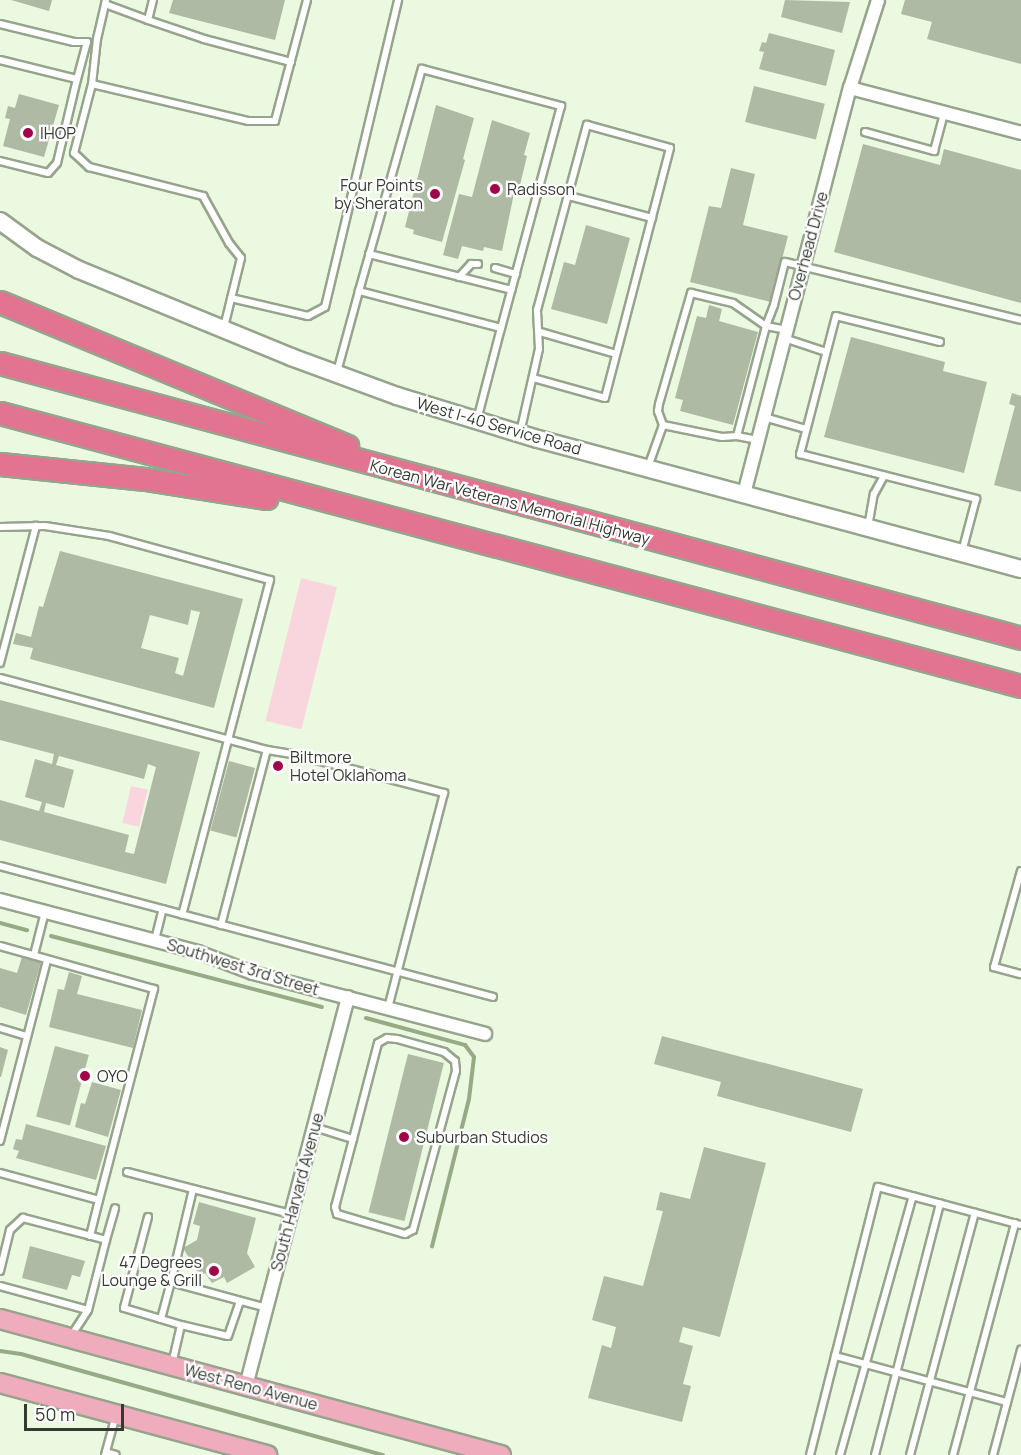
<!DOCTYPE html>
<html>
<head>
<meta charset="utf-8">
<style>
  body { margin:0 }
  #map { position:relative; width:1021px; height:1455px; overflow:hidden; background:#ebf9e0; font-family:Manrope,sans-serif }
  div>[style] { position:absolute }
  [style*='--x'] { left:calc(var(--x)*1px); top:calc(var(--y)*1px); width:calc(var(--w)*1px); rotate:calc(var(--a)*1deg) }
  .green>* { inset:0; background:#f9d6dd; transform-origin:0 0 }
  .stream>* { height:4px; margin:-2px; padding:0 2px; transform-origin:2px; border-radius:2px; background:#97aa86 }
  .building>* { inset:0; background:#aebaa3; transform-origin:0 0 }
  .roads { filter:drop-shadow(2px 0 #97a48d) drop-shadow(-2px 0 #97a48d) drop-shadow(0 2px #97a48d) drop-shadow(0 -2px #97a48d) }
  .lane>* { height:6px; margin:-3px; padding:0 3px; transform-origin:3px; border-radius:3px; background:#fff }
  .street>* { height:12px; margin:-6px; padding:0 6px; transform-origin:6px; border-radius:6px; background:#fff }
  .secondary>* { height:16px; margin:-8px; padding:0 8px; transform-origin:8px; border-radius:8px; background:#fff }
  .primary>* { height:18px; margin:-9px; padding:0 9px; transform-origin:9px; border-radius:9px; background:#eeacbd }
  .highway>* { height:21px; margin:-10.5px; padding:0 10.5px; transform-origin:10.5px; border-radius:10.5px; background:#e27491 }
  .dots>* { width:16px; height:16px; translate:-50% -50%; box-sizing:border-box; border:3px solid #fff; border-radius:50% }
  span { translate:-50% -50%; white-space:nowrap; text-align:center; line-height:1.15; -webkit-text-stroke:4.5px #fff; paint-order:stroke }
  .poi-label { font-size:16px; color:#353a31 }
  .left { translate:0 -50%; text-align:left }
  .right { translate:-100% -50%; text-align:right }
  .street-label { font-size:16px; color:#353a31 }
  .scale { position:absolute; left:24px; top:1404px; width:100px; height:27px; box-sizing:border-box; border:3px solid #353a31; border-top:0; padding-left:8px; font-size:18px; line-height:21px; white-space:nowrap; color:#353a31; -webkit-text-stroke:4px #fff; paint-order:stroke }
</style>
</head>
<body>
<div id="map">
  <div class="green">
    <i style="left:301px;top:578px;width:37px;height:147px;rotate:14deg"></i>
    <i style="left:131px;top:786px;width:17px;height:38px;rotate:13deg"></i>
  </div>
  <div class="stream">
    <i style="--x:0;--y:923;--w:28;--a:15"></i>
    <i style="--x:51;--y:936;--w:280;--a:14.7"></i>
    <i style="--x:366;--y:1018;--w:103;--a:15.3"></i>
    <i style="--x:465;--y:1045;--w:15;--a:53"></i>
    <i style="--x:474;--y:1057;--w:42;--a:96.8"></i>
    <i style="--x:469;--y:1099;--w:152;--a:104.1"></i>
    <i style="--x:0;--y:1351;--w:21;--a:8"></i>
    <i style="--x:21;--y:1354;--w:376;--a:15.6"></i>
  </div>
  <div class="building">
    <i style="clip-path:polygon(11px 0,52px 0,49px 11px)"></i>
    <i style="clip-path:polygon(173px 0,285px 0,275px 40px,169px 13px)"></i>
    <i style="clip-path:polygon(785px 0,850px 2px,842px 33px,781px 17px)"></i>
    <i style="clip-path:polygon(905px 0,1021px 0,1021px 64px,927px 39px,932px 22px,901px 14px)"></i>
    <i style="clip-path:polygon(769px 33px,835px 50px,826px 86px,759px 69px,764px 52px,759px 51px,762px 42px,766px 43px)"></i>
    <i style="left:754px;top:86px;width:73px;height:37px;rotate:14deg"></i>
    <i style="clip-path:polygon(19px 94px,59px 105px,44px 157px,3px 146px,10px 119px,5px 118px,8px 106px,15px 108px)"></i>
    <i style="clip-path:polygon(436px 105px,474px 118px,463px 159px,465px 160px,442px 242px,413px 234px,414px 230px,405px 227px)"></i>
    <i style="clip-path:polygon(492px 120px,530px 133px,524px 155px,527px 156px,520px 185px,516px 184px,502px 251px,484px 247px,483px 251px,462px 246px,458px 259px,443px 255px,459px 194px,472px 197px)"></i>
    <i style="clip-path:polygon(863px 144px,940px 165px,944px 149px,1021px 170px,1021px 303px,834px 252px)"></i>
    <i style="clip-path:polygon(731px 168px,755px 174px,743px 225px,788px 236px,771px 302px,690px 282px,709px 206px,721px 208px)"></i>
    <i style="clip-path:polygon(586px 225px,630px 238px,607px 324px,551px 309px,564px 262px,575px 265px)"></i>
    <i style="clip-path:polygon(709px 305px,722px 309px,719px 321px,758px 332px,733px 425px,680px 411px,683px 400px,675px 398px,697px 316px,706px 318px)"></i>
    <i style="clip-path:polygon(851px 337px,945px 362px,943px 371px,987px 382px,964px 473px,824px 437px)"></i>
    <i style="clip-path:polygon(1012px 393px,1021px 396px,1021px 492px,994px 485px,1015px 406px,1009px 404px)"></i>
    <i style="clip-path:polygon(evenodd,60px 551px,243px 599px,214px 708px,30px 659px,33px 648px,13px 644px,16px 633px,31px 637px,39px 606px,43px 607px,60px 551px,191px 610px,200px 612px,183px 676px,175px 673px,179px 658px,141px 648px,150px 615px,188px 625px,191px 610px)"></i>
    <i style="clip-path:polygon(evenodd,0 700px,200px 752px,166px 884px,0 840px,0 800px,39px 811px,42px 802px,25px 797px,35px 759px,52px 764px,54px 754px,0 740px,0 700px,59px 756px,144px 779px,148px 764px,156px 767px,134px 854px,125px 852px,129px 835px,44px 812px,46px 803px,64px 808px,74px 770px,56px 765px,59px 756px)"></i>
    <i style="left:229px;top:761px;width:27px;height:72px;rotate:15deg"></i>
    <i style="clip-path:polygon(22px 957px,41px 962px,26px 1015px,0 1007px,0 968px,17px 973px)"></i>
    <i style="clip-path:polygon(69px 972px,82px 976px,77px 994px,142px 1010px,133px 1048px,49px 1027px,58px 989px,64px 990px)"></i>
    <i style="clip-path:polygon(662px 1036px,863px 1089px,851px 1132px,717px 1096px,721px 1082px,654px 1064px)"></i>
    <i style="left:55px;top:1046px;width:35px;height:73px;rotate:15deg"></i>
    <i style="clip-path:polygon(0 1047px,8px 1050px,1px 1077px,0 1077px)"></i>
    <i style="left:408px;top:1054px;width:37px;height:163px;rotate:14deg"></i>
    <i style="clip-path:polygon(92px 1082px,121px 1090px,108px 1137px,75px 1127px,81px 1103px,85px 1104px)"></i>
    <i style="clip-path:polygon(26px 1124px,106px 1146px,96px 1180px,16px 1158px,19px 1151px,13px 1149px,16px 1139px,22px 1140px)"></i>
    <i style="clip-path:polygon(704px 1147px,766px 1163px,720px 1337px,683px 1327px,679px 1342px,693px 1346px,683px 1384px,691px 1386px,682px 1422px,588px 1398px,602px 1345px,611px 1348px,616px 1327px,592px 1320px,604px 1276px,643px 1286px,663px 1211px,656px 1210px,660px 1192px,690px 1199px)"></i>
    <i style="clip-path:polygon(199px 1202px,256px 1218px,247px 1253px,255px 1267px,227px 1283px,224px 1277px,212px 1283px,205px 1273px,200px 1276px,183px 1248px,197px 1240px,200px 1226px,193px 1224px)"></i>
    <i style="clip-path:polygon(30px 1246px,85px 1261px,80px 1277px,72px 1275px,67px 1290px,22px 1278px)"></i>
  </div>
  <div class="roads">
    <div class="lane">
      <i style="--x:106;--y:0;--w:40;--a:103"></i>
      <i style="--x:97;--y:39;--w:45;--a:96.3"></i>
      <i style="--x:92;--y:84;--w:160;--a:13.3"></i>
      <i style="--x:248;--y:121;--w:27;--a:0"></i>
      <i style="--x:275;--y:121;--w:125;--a:-75.2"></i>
      <i style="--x:105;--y:4;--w:46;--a:20.4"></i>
      <i style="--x:148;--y:20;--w:21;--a:-76"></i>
      <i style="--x:148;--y:20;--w:59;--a:18.7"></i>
      <i style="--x:204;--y:39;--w:90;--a:14.8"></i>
      <i style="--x:0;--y:24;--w:76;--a:13.7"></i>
      <i style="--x:74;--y:42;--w:13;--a:0"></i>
      <i style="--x:87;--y:42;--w:38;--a:105"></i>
      <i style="--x:0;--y:60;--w:79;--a:13.9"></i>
      <i style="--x:77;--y:79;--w:86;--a:103.4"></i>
      <i style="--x:57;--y:163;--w:13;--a:132"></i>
      <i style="--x:48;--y:173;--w:49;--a:-166"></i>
      <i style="--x:92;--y:84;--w:71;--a:104.6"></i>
      <i style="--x:74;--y:153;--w:21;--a:43"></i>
      <i style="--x:89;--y:167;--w:118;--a:14.3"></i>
      <i style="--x:203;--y:196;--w:54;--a:61"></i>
      <i style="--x:229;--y:243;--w:19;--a:51"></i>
      <i style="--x:241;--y:258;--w:71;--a:103.8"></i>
      <i style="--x:865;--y:132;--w:72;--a:15.4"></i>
      <i style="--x:934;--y:151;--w:39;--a:-75"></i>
      <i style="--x:569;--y:196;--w:86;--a:14.8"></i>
      <i style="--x:369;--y:254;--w:147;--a:14.1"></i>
      <i style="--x:495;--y:268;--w:22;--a:16"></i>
      <i style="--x:459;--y:277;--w:18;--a:-47"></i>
      <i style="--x:471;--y:264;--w:7;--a:0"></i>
      <i style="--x:231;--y:298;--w:79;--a:13.2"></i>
      <i style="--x:308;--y:316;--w:19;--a:-28"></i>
      <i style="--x:325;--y:307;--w:316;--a:-76.6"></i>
      <i style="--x:540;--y:332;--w:79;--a:16.1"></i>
      <i style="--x:784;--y:338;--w:44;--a:18.4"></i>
      <i style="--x:940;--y:342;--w:107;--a:-166"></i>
      <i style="--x:836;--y:316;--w:143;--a:104.6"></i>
      <i style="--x:800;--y:454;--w:182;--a:14.3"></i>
      <i style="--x:976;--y:499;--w:55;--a:104.8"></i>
      <i style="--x:337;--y:372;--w:84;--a:-74.8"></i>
      <i style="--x:764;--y:417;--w:44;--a:15.9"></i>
      <i style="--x:477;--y:420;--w:95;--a:-75.4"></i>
      <i style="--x:501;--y:328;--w:147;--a:-165.4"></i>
      <i style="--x:359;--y:291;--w:231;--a:-74.2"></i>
      <i style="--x:422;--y:69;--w:144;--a:14.9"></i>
      <i style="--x:561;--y:106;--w:230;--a:105.1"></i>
      <i style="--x:663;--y:425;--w:60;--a:11.5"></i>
      <i style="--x:722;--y:437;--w:15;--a:-4"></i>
      <i style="--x:737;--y:436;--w:21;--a:11"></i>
      <i style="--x:520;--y:433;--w:86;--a:-77.3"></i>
      <i style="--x:539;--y:349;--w:39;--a:-93"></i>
      <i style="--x:537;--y:310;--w:192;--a:-74.9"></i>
      <i style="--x:587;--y:125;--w:86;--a:15.5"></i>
      <i style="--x:670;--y:148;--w:258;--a:104.6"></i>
      <i style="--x:605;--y:398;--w:75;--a:-164.5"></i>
      <i style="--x:737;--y:436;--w:114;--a:-75.2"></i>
      <i style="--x:766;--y:326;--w:20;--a:11"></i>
      <i style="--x:648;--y:467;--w:45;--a:-70.3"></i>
      <i style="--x:663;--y:425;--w:15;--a:-110"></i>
      <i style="--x:658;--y:411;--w:7;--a:-82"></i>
      <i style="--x:659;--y:404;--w:116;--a:-73.9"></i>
      <i style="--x:691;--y:293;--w:43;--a:13.4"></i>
      <i style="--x:733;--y:303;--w:40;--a:34.9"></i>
      <i style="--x:766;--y:326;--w:22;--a:-69"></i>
      <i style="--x:774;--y:305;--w:44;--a:-75.7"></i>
      <i style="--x:785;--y:262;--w:243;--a:13.8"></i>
      <i style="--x:0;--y:527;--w:45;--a:-1.3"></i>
      <i style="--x:45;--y:526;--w:65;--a:8.9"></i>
      <i style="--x:109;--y:536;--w:167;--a:15.3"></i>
      <i style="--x:270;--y:580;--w:346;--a:104.7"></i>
      <i style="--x:868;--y:527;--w:34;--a:-80"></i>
      <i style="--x:874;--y:494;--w:21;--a:-61"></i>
      <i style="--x:0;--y:663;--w:142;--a:-75.3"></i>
      <i style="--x:0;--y:678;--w:277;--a:15.1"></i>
      <i style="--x:267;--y:750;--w:30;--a:9"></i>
      <i style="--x:297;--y:755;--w:152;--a:14.5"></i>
      <i style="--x:444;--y:793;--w:222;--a:104.6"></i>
      <i style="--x:0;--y:866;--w:510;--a:14.88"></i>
      <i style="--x:1021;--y:871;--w:100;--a:105.7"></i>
      <i style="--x:994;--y:967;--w:28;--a:15"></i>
      <i style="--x:221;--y:925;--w:181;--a:-75.3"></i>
      <i style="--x:155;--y:940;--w:32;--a:-76"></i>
      <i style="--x:0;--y:946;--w:160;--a:15.6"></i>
      <i style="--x:154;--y:989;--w:218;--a:104.6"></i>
      <i style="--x:99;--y:1200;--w:103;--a:-164.7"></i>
      <i style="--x:34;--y:955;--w:44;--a:-75.7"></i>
      <i style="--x:0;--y:1028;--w:28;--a:17"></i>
      <i style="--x:314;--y:1127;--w:41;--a:17.1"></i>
      <i style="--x:353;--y:1139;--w:70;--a:104.8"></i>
      <i style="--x:335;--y:1207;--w:7;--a:74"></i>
      <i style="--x:337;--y:1214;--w:71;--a:16.4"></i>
      <i style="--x:405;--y:1234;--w:9;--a:-27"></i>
      <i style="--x:413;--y:1230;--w:165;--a:-74.9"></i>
      <i style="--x:456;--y:1071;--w:10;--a:-96"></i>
      <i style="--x:455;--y:1061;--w:14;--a:-141"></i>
      <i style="--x:444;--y:1052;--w:49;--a:-164.5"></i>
      <i style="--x:397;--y:1039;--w:10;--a:-174"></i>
      <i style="--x:387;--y:1038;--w:10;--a:151"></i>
      <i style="--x:378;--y:1043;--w:99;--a:104.6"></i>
      <i style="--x:0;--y:1141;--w:187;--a:-75.4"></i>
      <i style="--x:127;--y:1172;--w:169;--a:14.4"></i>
      <i style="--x:193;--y:1189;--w:96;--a:103.3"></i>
      <i style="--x:171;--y:1282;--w:99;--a:15.2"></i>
      <i style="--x:148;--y:1217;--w:94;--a:104.8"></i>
      <i style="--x:124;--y:1308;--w:59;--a:16.6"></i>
      <i style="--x:90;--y:1236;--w:37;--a:-76"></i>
      <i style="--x:106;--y:1240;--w:33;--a:-74"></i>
      <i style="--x:0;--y:1271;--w:42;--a:-76.3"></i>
      <i style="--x:10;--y:1230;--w:18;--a:-43"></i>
      <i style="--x:23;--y:1218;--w:86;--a:14.8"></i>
      <i style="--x:106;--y:1240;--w:72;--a:104.4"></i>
      <i style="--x:88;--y:1310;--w:30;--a:123"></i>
      <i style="--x:0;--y:1286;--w:91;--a:15.3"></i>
      <i style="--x:161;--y:1319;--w:38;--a:-75"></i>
      <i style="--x:835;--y:1356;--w:178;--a:15"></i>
      <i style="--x:172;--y:1364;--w:40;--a:-77"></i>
      <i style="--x:181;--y:1325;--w:48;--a:13.2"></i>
      <i style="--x:228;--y:1336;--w:37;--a:-71"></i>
      <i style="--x:106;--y:1452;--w:10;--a:17"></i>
      <i style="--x:105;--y:1455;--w:41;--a:-74.6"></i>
      <i style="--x:810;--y:1455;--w:276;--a:-75.8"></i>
      <i style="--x:878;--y:1187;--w:148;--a:14.9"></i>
      <i style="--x:840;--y:1455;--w:269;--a:-74.3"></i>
      <i style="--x:875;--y:1455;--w:260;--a:-75.5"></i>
      <i style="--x:910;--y:1455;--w:251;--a:-75"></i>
      <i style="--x:953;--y:1455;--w:240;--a:-75"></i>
      <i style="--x:993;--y:1455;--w:109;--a:-75.1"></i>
    </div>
    <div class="street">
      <i style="--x:850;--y:88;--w:177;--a:14.7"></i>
      <i style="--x:744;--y:494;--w:420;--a:-75.4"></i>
      <i style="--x:850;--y:88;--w:92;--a:-72.3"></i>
      <i style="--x:0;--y:900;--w:205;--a:14.7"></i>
      <i style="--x:198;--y:952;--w:59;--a:20.9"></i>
      <i style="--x:253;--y:973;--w:240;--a:14.7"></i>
      <i style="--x:246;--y:1386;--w:402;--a:-75.3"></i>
    </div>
    <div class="secondary">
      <i style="--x:0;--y:221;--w:46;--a:36.1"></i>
      <i style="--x:37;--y:248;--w:47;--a:27.6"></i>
      <i style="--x:79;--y:270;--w:229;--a:22.3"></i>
      <i style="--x:291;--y:357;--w:113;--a:20.2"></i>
      <i style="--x:397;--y:396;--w:147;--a:17"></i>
      <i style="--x:538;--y:439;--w:500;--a:15.06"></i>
    </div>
    <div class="primary">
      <i style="--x:0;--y:1319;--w:519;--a:15.19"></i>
      <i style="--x:0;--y:1383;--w:277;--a:15.1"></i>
    </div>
    <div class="highway">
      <i style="--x:0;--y:302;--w:376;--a:22.5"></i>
      <i style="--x:0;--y:363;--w:1057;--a:15.07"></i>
      <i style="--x:0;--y:413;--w:1057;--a:14.97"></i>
      <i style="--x:0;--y:464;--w:146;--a:5.9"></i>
      <i style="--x:145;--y:479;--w:123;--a:8.9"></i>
    </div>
  </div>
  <div class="dots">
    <i style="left:28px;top:133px;background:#9f064a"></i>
    <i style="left:495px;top:189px;background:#9f064a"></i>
    <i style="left:435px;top:194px;background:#9f064a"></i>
    <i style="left:278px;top:766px;background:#9f064a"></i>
    <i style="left:85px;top:1076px;background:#9f064a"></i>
    <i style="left:404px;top:1137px;background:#9f064a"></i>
    <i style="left:214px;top:1271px;background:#9f064a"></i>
  </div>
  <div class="poi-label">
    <span class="left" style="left:40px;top:133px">IHOP</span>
    <span class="right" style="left:423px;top:194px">Four Points<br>by Sheraton</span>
    <span class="left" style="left:507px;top:189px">Radisson</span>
    <span class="left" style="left:290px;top:766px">Biltmore<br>Hotel Oklahoma</span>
    <span class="left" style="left:97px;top:1076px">OYO</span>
    <span class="left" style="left:416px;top:1137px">Suburban Studios</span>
    <span class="right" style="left:202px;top:1271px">47 Degrees<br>Lounge &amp; Grill</span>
  </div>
  <div class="street-label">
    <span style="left:808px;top:246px;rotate:-75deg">Overhead Drive</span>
    <span style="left:499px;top:426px;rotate:16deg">West I-40 Service Road</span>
    <span style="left:510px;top:502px;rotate:15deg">Korean War Veterans Memorial Highway</span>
    <span style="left:243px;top:967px;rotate:17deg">Southwest 3rd Street</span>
    <span style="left:297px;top:1192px;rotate:-75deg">South Harvard Avenue</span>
    <span style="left:251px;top:1387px;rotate:15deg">West Reno Avenue</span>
  </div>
  <div class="scale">50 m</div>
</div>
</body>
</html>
